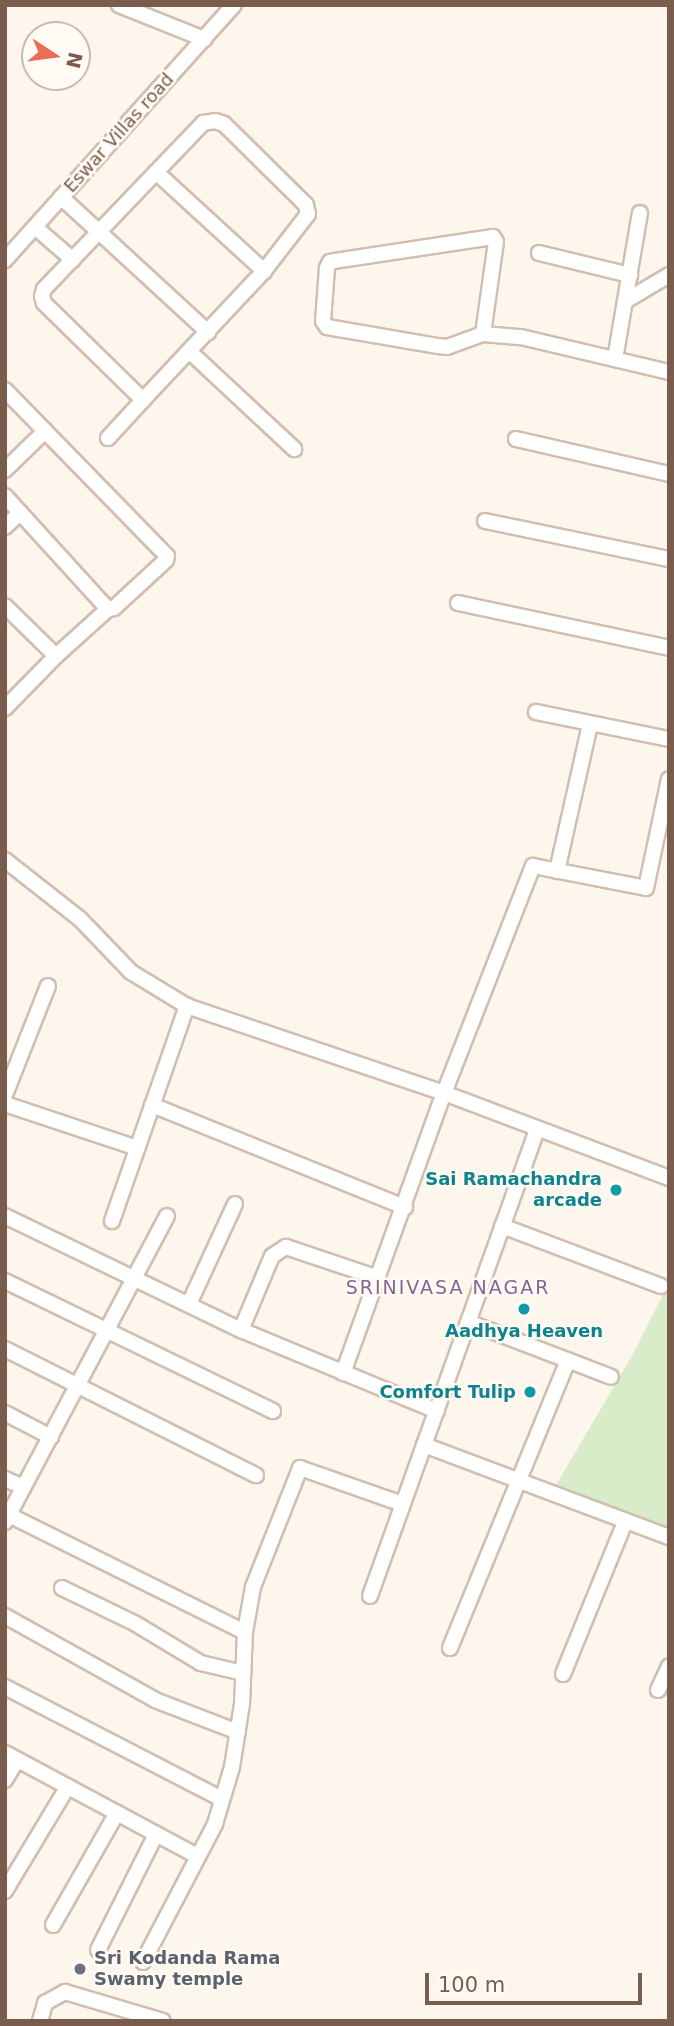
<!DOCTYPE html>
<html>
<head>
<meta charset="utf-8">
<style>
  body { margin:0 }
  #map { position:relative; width:674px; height:2026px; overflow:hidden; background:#fdf6ec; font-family:"DejaVu Sans",sans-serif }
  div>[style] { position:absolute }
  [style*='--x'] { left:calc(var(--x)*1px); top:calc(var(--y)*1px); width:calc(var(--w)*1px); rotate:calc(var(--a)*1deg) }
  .green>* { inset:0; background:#d8ecc9 }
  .roads { filter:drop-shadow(2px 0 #d1beb0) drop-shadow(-2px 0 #d1beb0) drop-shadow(0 2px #d1beb0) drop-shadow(0 -2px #d1beb0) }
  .minor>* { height:14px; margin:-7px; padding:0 7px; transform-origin:7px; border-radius:7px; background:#fff }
  .dots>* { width:19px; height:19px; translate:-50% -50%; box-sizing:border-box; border:4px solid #fffaf3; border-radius:50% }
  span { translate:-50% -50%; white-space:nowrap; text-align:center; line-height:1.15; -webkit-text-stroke:5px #fffaf3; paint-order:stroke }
  .street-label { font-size:18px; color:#7a5c4d }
  .culture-label { font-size:18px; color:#0d838f; font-weight:700 }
  .right { translate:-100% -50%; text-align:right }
  .worship-label { font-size:18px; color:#5b616d; font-weight:700 }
  .left { translate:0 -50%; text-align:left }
  .neighbourhood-label { font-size:19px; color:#846695; letter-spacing:2px }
  .frame { position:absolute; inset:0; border:7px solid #7a5c4d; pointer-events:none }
  .north { position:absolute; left:21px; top:21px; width:70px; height:70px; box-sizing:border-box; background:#fffaf3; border:2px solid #cabbb1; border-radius:50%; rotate:103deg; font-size:19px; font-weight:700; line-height:28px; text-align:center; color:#7a5c4d }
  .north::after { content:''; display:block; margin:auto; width:24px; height:32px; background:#e76f51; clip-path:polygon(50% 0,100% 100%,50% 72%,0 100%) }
  .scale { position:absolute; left:425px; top:1973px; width:217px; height:32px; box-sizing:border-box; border:4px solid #7a5c4d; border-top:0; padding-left:9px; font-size:21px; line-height:24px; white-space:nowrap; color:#7a5c4d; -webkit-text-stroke:5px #fffaf3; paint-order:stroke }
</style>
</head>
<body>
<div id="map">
  <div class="green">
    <i style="clip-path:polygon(669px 1283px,669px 1529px,668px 1531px,556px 1485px,632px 1356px)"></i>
  </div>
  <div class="roads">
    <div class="minor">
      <i style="--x:119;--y:5;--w:92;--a:21.8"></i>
      <i style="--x:215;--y:121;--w:9;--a:18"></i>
      <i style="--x:224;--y:124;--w:115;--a:44.6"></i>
      <i style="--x:306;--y:205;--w:9;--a:77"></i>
      <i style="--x:308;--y:214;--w:72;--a:127.7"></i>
      <i style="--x:264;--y:271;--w:177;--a:133.2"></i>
      <i style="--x:143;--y:400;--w:139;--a:-135.6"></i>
      <i style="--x:44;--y:303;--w:7;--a:-106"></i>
      <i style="--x:42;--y:296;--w:7;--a:-74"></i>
      <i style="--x:44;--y:289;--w:230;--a:-46.2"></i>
      <i style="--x:203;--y:123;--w:12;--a:-9"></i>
      <i style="--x:156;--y:172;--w:147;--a:42.5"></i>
      <i style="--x:61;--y:197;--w:200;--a:42.6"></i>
      <i style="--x:35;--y:227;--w:50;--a:41"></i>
      <i style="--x:539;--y:253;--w:94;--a:13.6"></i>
      <i style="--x:5;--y:260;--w:343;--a:-48.1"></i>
      <i style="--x:627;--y:300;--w:49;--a:-30.8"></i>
      <i style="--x:483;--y:334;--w:93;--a:-82"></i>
      <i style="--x:496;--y:242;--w:6;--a:-121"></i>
      <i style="--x:493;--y:237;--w:160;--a:171.4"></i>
      <i style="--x:335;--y:261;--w:5;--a:169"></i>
      <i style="--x:330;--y:262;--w:7;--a:117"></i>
      <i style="--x:327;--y:268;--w:53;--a:94.3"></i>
      <i style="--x:323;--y:321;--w:7;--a:56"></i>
      <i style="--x:327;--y:327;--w:113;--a:9.7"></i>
      <i style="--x:438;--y:346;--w:9;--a:6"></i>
      <i style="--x:447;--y:347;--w:38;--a:-20"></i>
      <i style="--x:483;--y:334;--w:38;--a:5"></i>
      <i style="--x:521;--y:337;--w:152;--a:13.3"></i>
      <i style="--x:189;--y:351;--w:144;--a:43"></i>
      <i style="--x:615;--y:359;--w:148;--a:-80.3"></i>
      <i style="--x:5;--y:390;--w:232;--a:45.7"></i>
      <i style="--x:167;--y:556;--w:4;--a:104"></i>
      <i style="--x:166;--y:560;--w:71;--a:137.3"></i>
      <i style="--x:114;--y:608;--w:6;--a:171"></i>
      <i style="--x:108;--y:609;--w:70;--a:137.9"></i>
      <i style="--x:56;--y:656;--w:71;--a:-135.6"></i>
      <i style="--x:108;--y:438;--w:52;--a:-47.4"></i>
      <i style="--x:516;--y:439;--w:157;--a:12.9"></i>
      <i style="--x:5;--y:470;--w:56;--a:-44.3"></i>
      <i style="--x:5;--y:496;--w:153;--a:47.7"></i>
      <i style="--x:485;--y:521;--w:188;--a:11.7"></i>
      <i style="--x:5;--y:527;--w:21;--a:-43"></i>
      <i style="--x:458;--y:603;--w:216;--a:12"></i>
      <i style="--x:5;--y:708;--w:73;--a:-45.6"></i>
      <i style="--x:536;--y:712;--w:136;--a:11.5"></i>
      <i style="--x:5;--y:860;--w:95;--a:38.2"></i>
      <i style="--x:80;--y:919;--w:74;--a:46.1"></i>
      <i style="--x:131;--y:972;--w:66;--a:31.3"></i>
      <i style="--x:187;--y:1006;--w:271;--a:18.7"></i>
      <i style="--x:444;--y:1093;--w:241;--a:20.7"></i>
      <i style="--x:557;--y:871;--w:151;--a:-77.3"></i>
      <i style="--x:5;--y:1095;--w:117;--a:-68.5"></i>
      <i style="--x:5;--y:1104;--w:139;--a:18.4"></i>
      <i style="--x:152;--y:1105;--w:273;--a:22"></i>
      <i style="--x:5;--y:1216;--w:262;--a:25.8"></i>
      <i style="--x:241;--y:1330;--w:212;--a:22.5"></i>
      <i style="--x:112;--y:1221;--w:228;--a:-70.8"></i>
      <i style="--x:502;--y:1226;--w:170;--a:20.7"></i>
      <i style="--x:5;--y:1281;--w:298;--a:25.9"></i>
      <i style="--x:189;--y:1304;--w:110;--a:-65.3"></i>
      <i style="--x:468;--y:1322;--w:153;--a:21"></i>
      <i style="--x:241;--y:1330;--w:80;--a:-67.3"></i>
      <i style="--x:272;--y:1256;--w:17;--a:-33"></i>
      <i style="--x:286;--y:1247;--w:97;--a:18.6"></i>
      <i style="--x:5;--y:1349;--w:281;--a:26.7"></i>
      <i style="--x:343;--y:1373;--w:298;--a:-70.2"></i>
      <i style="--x:444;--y:1093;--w:244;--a:-68.6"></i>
      <i style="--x:533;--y:866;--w:115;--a:11"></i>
      <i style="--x:646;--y:888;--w:111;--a:-78.1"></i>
      <i style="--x:5;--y:1413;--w:52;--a:27.6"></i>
      <i style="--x:424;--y:1445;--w:262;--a:20.6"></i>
      <i style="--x:5;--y:1479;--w:20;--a:24"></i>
      <i style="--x:9;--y:1515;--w:263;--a:26.4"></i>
      <i style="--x:245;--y:1632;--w:46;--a:-79.9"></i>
      <i style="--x:253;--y:1587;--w:128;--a:-68.4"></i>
      <i style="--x:300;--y:1468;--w:109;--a:19.3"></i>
      <i style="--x:5;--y:1522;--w:346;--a:-62.1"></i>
      <i style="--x:62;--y:1588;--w:82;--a:25.9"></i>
      <i style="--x:136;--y:1624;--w:76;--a:31"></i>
      <i style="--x:201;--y:1663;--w:43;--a:13.4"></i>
      <i style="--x:370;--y:1596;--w:496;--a:-70.3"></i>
      <i style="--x:5;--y:1616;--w:172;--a:29.2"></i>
      <i style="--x:155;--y:1700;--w:89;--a:21.1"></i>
      <i style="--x:450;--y:1648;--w:311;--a:-67.7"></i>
      <i style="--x:563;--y:1674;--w:164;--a:-67.8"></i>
      <i style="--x:5;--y:1687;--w:244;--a:27.3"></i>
      <i style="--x:658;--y:1690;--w:26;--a:-65"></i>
      <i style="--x:5;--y:1753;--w:218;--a:28.2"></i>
      <i style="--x:5;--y:1780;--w:23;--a:-59"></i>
      <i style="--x:5;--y:1891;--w:122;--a:-59"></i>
      <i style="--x:53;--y:1925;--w:129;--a:-60.3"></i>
      <i style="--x:98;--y:1950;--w:130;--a:-63.4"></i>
      <i style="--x:143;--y:1962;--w:156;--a:-62.4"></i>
      <i style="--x:215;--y:1824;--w:59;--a:-73.4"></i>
      <i style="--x:232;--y:1767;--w:64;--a:-81"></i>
      <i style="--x:242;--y:1704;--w:72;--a:-87.6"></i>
      <i style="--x:40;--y:2021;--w:19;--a:-74"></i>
      <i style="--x:45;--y:2003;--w:23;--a:-29"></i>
      <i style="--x:65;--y:1992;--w:102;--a:16.5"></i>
    </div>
  </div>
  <div class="dots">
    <i style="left:616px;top:1190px;background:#0f9aa8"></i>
    <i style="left:524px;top:1309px;background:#0f9aa8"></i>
    <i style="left:530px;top:1392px;background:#0f9aa8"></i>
    <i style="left:80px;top:1969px;background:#6b7280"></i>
  </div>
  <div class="street-label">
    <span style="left:119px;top:133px;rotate:-48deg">Eswar Villas road</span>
  </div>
  <div class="culture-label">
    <span class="right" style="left:602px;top:1190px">Sai Ramachandra<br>arcade</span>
    <span style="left:524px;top:1331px">Aadhya Heaven</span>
    <span class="right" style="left:516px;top:1392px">Comfort Tulip</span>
  </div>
  <div class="worship-label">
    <span class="left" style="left:94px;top:1969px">Sri Kodanda Rama<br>Swamy temple</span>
  </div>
  <div class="neighbourhood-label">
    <span style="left:448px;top:1288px">SRINIVASA NAGAR</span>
  </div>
  <div class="frame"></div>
  <div class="north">N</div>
  <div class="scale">100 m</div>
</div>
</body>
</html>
